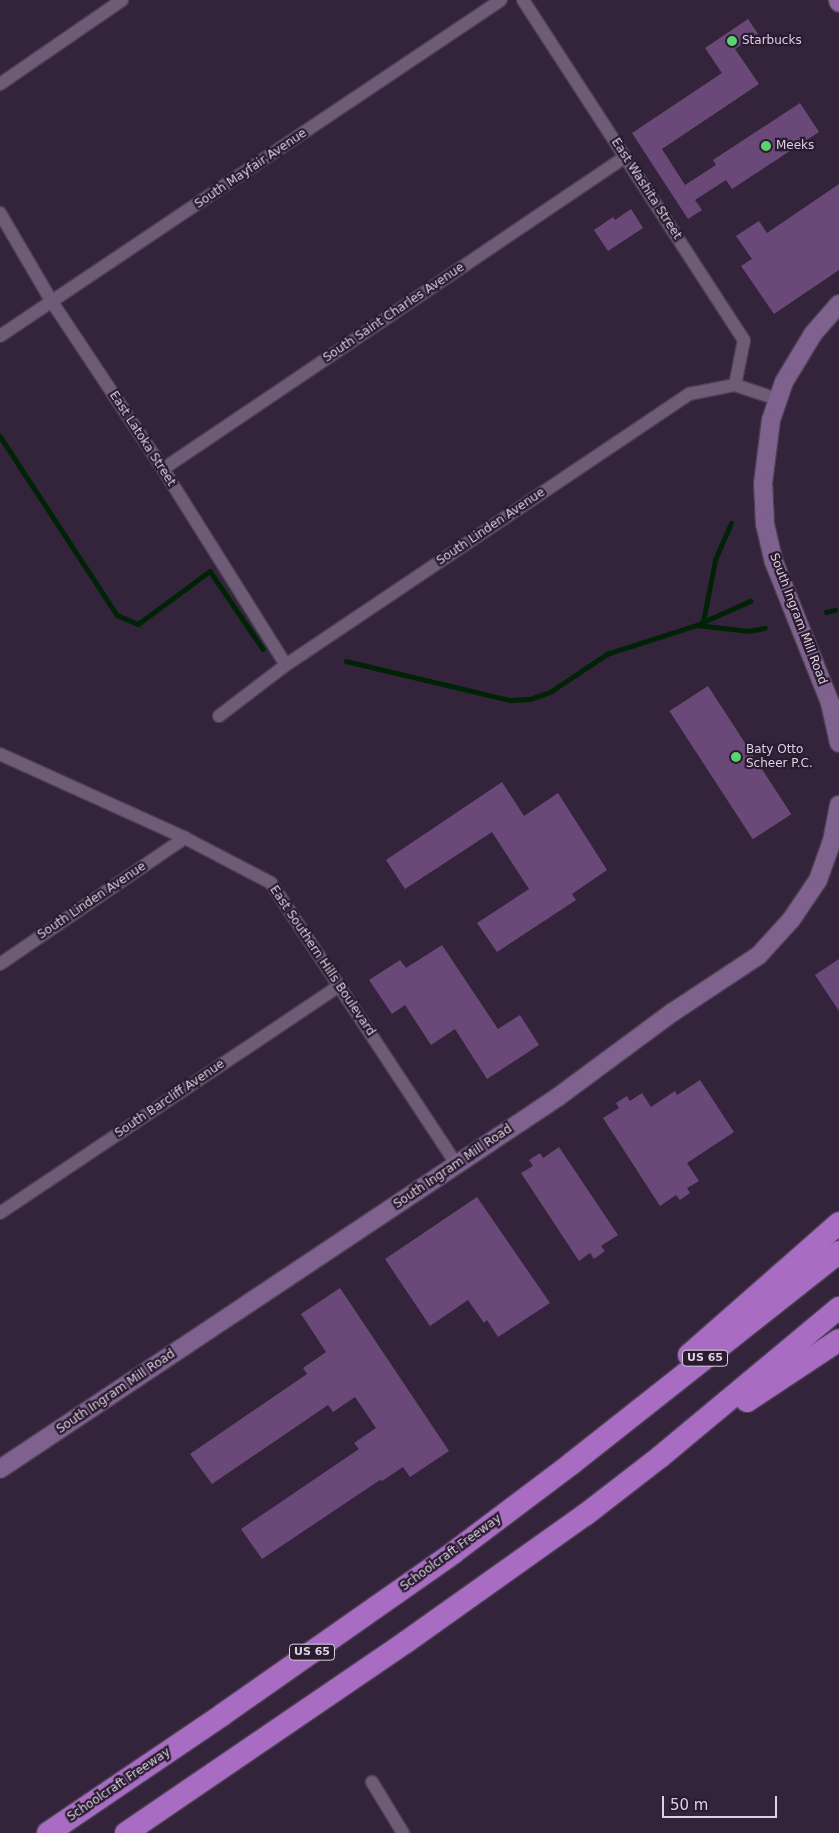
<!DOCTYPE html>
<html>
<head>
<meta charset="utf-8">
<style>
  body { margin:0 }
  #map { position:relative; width:839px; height:1833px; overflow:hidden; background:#34243b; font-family:"DejaVu Sans",sans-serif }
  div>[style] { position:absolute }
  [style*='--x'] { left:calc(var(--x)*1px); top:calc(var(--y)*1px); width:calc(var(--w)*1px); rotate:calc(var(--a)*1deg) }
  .stream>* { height:4.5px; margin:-2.25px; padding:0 2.25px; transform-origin:2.25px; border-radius:2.25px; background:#002306 }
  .building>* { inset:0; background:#6a4979; transform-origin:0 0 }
  .roads { filter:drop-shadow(1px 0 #4d4054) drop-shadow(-1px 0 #4d4054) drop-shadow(0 1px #4d4054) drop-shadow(0 -1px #4d4054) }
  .street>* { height:12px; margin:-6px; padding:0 6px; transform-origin:6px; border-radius:6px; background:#6e5c76 }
  .secondary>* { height:18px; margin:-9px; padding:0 9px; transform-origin:9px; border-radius:9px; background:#7f618d }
  .primary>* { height:19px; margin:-9.5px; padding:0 9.5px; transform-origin:9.5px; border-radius:9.5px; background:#9166a4 }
  .highway>* { height:22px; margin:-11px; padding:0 11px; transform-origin:11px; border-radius:11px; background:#a86dc3 }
  .dots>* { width:14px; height:14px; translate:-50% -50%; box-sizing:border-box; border:2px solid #2a1b31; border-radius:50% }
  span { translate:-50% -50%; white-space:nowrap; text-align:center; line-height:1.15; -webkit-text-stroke:4.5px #2a1b31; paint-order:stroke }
  .shield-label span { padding:1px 4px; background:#2a1b31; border:1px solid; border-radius:4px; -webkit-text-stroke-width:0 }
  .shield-label { font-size:11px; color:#dcd2e1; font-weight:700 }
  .poi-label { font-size:12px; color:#dcd2e1 }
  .left { translate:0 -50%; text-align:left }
  .street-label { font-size:12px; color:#dcd2e1 }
  .scale { position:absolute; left:662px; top:1796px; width:115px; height:22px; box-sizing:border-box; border:2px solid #dcd2e1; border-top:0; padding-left:6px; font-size:15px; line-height:18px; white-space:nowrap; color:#dcd2e1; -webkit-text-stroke:4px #2a1b31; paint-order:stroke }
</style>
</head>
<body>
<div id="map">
  <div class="stream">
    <i style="--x:0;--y:436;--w:214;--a:56.8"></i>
    <i style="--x:117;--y:615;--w:23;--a:23"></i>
    <i style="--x:138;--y:624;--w:89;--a:-36.4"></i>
    <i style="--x:210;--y:571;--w:94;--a:55.8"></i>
    <i style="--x:826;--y:612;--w:9;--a:-13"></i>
    <i style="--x:703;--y:622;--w:63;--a:-79"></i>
    <i style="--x:715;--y:560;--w:40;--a:-66.6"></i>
    <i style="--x:701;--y:623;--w:54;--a:-24.2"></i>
    <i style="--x:346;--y:661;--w:169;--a:13.4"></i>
    <i style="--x:510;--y:700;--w:20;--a:-3"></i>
    <i style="--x:530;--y:699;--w:21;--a:-19"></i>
    <i style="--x:550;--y:692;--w:69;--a:-33.7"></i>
    <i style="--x:607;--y:654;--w:95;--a:-17.9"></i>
    <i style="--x:697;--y:625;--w:52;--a:6.6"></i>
    <i style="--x:749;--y:631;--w:16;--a:-11"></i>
  </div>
  <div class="building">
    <i style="clip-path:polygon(748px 19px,758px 34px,735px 49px,759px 84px,662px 149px,685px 185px,716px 165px,713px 160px,800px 103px,819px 132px,732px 189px,726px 180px,695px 200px,702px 210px,688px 219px,632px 133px,722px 73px,705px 48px)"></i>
    <i style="clip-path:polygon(839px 184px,839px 270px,774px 314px,741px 266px,752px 259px,736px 236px,759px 221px,767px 233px)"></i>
    <i style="clip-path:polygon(631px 209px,643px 228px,608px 251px,594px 230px,613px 217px,615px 220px)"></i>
    <i style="left:708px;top:686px;width:153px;height:46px;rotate:57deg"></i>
    <i style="clip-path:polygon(502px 782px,524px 816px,558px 793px,607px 870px,572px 894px,576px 900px,497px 952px,477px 923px,529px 889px,492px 832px,405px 889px,386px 860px)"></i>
    <i style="clip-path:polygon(442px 945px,498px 1029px,520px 1015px,539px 1045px,487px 1079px,455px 1029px,431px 1045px,405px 1005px,392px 1014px,369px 980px,400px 960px,406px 968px)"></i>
    <i style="clip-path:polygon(839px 959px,839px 1011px,815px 975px)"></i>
    <i style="clip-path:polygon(700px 1080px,734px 1132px,687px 1163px,699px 1181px,687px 1188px,690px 1193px,680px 1200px,676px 1195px,660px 1206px,603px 1118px,619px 1108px,616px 1103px,627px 1096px,630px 1101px,642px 1093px,651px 1107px,675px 1091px,677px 1095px)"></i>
    <i style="clip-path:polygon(559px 1147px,618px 1235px,601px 1246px,605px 1251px,594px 1259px,590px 1253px,579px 1261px,521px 1173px,533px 1166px,529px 1160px,540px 1153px,543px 1158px)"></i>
    <i style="clip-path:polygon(477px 1197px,550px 1303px,498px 1337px,487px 1320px,484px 1323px,468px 1300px,430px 1326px,385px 1259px)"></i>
    <i style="clip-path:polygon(340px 1288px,449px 1451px,410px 1477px,403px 1467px,382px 1481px,380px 1480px,262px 1559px,241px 1529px,359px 1449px,354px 1443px,376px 1428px,355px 1397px,333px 1412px,328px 1405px,212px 1484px,190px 1454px,307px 1374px,303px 1368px,326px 1352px,301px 1314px)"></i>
  </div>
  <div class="roads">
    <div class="street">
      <i style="--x:523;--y:0;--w:406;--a:57"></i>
      <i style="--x:744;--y:340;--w:46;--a:101.3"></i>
      <i style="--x:0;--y:84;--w:148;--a:-34.5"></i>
      <i style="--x:0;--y:213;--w:103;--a:59.7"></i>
      <i style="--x:52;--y:302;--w:201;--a:56.4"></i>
      <i style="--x:163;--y:469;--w:231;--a:57.9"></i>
      <i style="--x:0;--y:336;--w:603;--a:-33.85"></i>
      <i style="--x:163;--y:469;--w:557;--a:-34.03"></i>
      <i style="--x:219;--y:716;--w:84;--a:-37.3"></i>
      <i style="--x:286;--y:665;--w:486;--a:-33.9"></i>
      <i style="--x:689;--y:394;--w:47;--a:-11.1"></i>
      <i style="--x:735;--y:385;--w:44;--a:18.4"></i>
      <i style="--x:0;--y:754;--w:203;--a:24.4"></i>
      <i style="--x:185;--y:838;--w:97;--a:27.6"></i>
      <i style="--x:271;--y:883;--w:336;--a:56.6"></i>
      <i style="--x:0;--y:964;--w:224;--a:-34.3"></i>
      <i style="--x:0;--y:1213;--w:408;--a:-33.8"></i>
      <i style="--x:372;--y:1782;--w:60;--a:58.7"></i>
    </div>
    <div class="secondary">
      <i style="--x:839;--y:304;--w:40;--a:131"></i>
      <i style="--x:813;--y:334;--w:56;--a:121.1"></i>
      <i style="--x:784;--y:382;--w:40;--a:108.9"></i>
      <i style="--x:771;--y:420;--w:64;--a:97.2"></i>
      <i style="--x:763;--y:483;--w:41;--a:87.2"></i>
      <i style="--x:765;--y:524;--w:39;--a:77"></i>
      <i style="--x:774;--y:562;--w:152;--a:68.3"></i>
      <i style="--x:830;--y:703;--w:41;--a:77.3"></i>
      <i style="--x:0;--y:1469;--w:671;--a:-33.69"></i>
      <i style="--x:558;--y:1097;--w:143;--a:-36.5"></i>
      <i style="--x:673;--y:1012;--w:103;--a:-33.5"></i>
      <i style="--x:759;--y:955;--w:47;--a:-47.6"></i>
      <i style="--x:791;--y:920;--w:48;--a:-56"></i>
      <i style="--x:818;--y:880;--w:41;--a:-70.3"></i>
      <i style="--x:832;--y:841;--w:37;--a:-79"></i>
    </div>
    <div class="primary">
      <i style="--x:838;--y:0;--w:2;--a:63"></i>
    </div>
    <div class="highway">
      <i style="--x:689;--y:1355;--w:200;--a:-41.3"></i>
      <i style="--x:747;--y:1401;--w:110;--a:-33.5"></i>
      <i style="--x:48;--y:1833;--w:210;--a:-34.1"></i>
      <i style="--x:222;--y:1715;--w:282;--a:-35"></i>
      <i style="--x:453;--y:1553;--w:148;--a:-37"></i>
      <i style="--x:571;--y:1464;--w:342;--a:-38.3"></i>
      <i style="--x:126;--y:1833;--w:339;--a:-34.3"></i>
      <i style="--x:406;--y:1642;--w:219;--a:-35.4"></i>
      <i style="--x:585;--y:1515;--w:95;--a:-37.7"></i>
      <i style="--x:660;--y:1457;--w:233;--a:-39.8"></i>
    </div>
  </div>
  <div class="dots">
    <i style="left:732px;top:41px;background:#59d56f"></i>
    <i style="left:766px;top:146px;background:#59d56f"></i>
    <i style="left:736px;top:757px;background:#59d56f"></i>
  </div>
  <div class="shield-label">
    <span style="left:705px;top:1358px">US 65</span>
    <span style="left:312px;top:1652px">US 65</span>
  </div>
  <div class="poi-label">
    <span class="left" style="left:742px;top:41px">Starbucks</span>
    <span class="left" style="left:776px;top:146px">Meeks</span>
    <span class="left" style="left:746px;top:757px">Baty Otto<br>Scheer P.C.</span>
  </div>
  <div class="street-label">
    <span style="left:251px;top:169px;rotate:-34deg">South Mayfair Avenue</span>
    <span style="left:646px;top:189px;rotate:57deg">East Washita Street</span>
    <span style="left:394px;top:313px;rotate:-34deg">South Saint Charles Avenue</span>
    <span style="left:142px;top:439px;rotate:57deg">East Latoka Street</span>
    <span style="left:491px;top:527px;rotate:-34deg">South Linden Avenue</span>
    <span style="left:798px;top:619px;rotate:69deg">South Ingram Mill Road</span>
    <span style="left:92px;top:901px;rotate:-34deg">South Linden Avenue</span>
    <span style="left:322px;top:961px;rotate:56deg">East Southern Hills Boulevard</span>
    <span style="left:170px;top:1099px;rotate:-34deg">South Barcliff Avenue</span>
    <span style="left:453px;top:1167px;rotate:-34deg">South Ingram Mill Road</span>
    <span style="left:116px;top:1392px;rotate:-34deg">South Ingram Mill Road</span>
    <span style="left:451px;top:1553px;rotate:-36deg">Schoolcraft Freeway</span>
    <span style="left:119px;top:1785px;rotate:-34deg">Schoolcraft Freeway</span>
  </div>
  <div class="scale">50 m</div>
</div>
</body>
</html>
